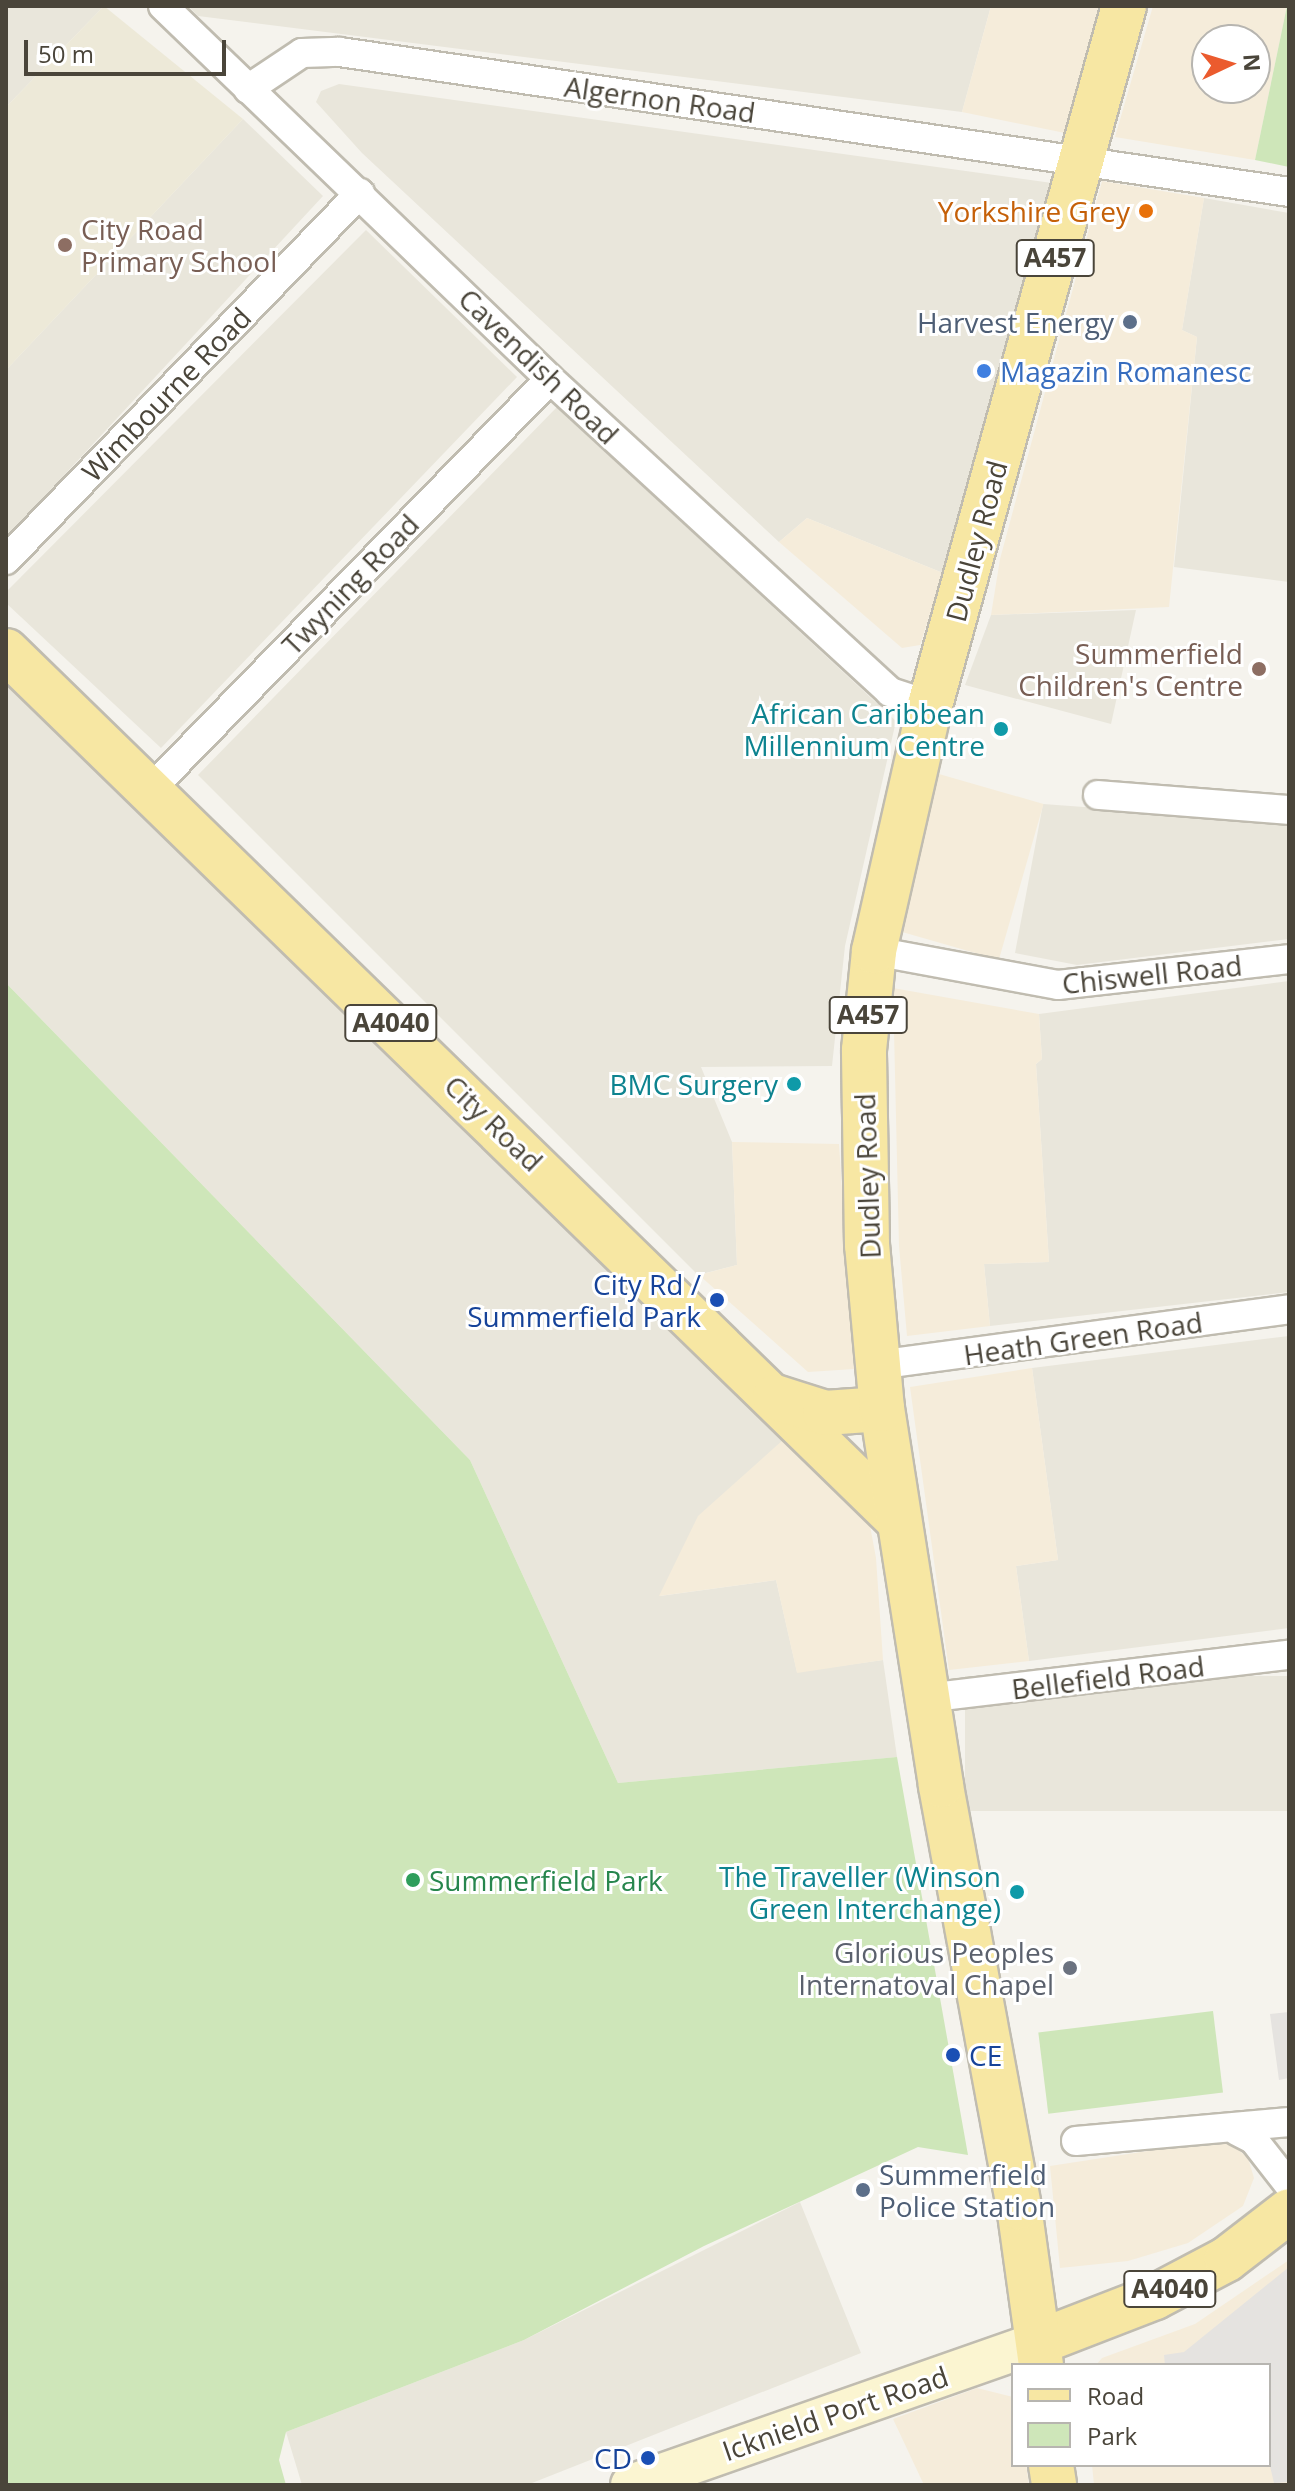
<!DOCTYPE html>
<html>
<head>
<meta charset="utf-8">
<style>
  body { margin:0 }
  #map { position:relative; width:1295px; height:2491px; overflow:hidden; background:#f5f3ed; font-family:"Open Sans",sans-serif }
  div>[style] { position:absolute }
  [style*='--x'] { left:calc(var(--x)*1px); top:calc(var(--y)*1px); width:calc(var(--w)*1px); rotate:calc(var(--a)*1deg) }
  .residential>* { inset:0; background:#e9e6db; transform-origin:0 0 }
  .commercial>* { inset:0; background:#f5ecda; transform-origin:0 0 }
  .education>* { inset:0; background:#ede9d8 }
  .green>* { inset:0; background:#cee6b9; transform-origin:0 0 }
  .parking>* { inset:0; background:#e5e3e0 }
  .roads { filter:drop-shadow(2px 0 #c0bcb0) drop-shadow(-2px 0 #c0bcb0) drop-shadow(0 2px #c0bcb0) drop-shadow(0 -2px #c0bcb0) }
  .street>* { height:28px; margin:-14px; padding:0 14px; transform-origin:14px; border-radius:14px; background:#fff }
  .secondary>* { height:40px; margin:-20px; padding:0 20px; transform-origin:20px; border-radius:20px; background:#fbf5d1 }
  .primary>* { height:44px; margin:-22px; padding:0 22px; transform-origin:22px; border-radius:22px; background:#f7e7a3 }
  .dots>* { width:22px; height:22px; translate:-50% -50%; box-sizing:border-box; border:4px solid #fff; border-radius:50% }
  span { translate:-50% -50%; white-space:nowrap; text-align:center; line-height:1.15; -webkit-text-stroke:6px #fff; paint-order:stroke }
  .shield-label span { padding:2px 6px; background:#fff; border:2px solid; border-radius:6px; -webkit-text-stroke-width:0 }
  .shield-label { font-size:26px; color:#4a453a; font-weight:700 }
  .street-label { font-size:28px; color:#4a453a }
  .food-label { font-size:28px; color:#c56008 }
  .right { translate:-100% -50%; text-align:right }
  .education-label { font-size:28px; color:#785e54 }
  .left { translate:0 -50%; text-align:left }
  .service-label { font-size:28px; color:#4e5e75 }
  .shop-label { font-size:28px; color:#366cbe }
  .culture-label { font-size:28px; color:#0d838f }
  .transit-label { font-size:28px; color:#164399 }
  .leisure-label { font-size:28px; color:#27864d }
  .worship-label { font-size:28px; color:#5b616d }
  .frame { position:absolute; inset:0; border:8px solid #4a453a; pointer-events:none }
  .legend { position:absolute; left:1011px; top:2363px; width:260px; height:104px; box-sizing:border-box; background:#fff; border:2px solid #b7b5b0; margin:0; padding:10px 14px; list-style:none; font-size:24px; color:#4a453a }
  .legend li { display:flex; align-items:center; gap:16px; height:40px }
  .legend b { width:40px; border:2px solid #b7b5b0 }
  .north { position:absolute; left:1191px; top:24px; width:80px; height:80px; box-sizing:border-box; background:#fff; border:2px solid #b7b5b0; border-radius:50%; rotate:86deg; font-size:22px; font-weight:700; line-height:32px; text-align:center; color:#4a453a }
  .north::after { content:''; display:block; margin:auto; width:28px; height:36px; background:#eb5b2e; clip-path:polygon(50% 0,100% 100%,50% 72%,0 100%) }
  .scale { position:absolute; left:24px; top:40px; width:202px; height:36px; box-sizing:border-box; border:4px solid #4a453a; border-top:0; padding-left:10px; font-size:24px; line-height:28px; white-space:nowrap; color:#4a453a; -webkit-text-stroke:6px #fff; paint-order:stroke }
</style>
</head>
<body>
<div id="map">
  <div class="residential">
    <i style="clip-path:polygon(6px 6px,104px 6px,6px 107px)"></i>
    <i style="clip-path:polygon(188px 6px,991px 6px,962px 112px,198px 16px)"></i>
    <i style="clip-path:polygon(339px 84px,1052px 183px,943px 573px,807px 518px,779px 542px,362px 153px,316px 102px,321px 91px)"></i>
    <i style="clip-path:polygon(243px 119px,323px 196px,6px 538px,6px 370px)"></i>
    <i style="clip-path:polygon(1204px 198px,1289px 213px,1289px 582px,1174px 567px,1197px 337px,1182px 330px)"></i>
    <i style="clip-path:polygon(366px 230px,517px 377px,161px 748px,6px 603px,6px 592px)"></i>
    <i style="clip-path:polygon(557px 407px,896px 721px,845px 946px,832px 1066px,701px 1067px,732px 1142px,737px 1265px,698px 1275px,198px 775px)"></i>
    <i style="clip-path:polygon(1136px 610px,1111px 724px,965px 685px,991px 615px)"></i>
    <i style="clip-path:polygon(6px 672px,793px 1431px,660px 1596px,776px 1580px,797px 1672px,883px 1660px,897px 1757px,618px 1783px,470px 1460px,6px 983px)"></i>
    <i style="clip-path:polygon(1043px 804px,1289px 822px,1289px 939px,1077px 965px,1015px 953px)"></i>
    <i style="clip-path:polygon(1289px 981px,1289px 1292px,990px 1326px,984px 1264px,1049px 1262px,1036px 1064px,1042px 1059px,1039px 1014px)"></i>
    <i style="clip-path:polygon(1289px 1336px,1289px 1628px,1029px 1661px,1016px 1566px,1058px 1560px,1032px 1368px)"></i>
    <i style="left:1289px;top:1676px;width:135px;height:324px;rotate:90deg"></i>
    <i style="clip-path:polygon(800px 2202px,861px 2353px,527px 2485px,302px 2485px,286px 2432px,524px 2340px)"></i>
  </div>
  <div class="commercial">
    <i style="clip-path:polygon(991px 6px,1108px 6px,1070px 134px,962px 112px)"></i>
    <i style="clip-path:polygon(evenodd,1153px 6px,1287px 6px,1255px 160px,1115px 137px,1153px 6px,1207px 40px,1255px 40px,1255px 88px,1207px 88px,1207px 40px)"></i>
    <i style="clip-path:polygon(1102px 181px,1204px 198px,1182px 330px,1197px 337px,1169px 607px,991px 615px,1000px 559px)"></i>
    <i style="clip-path:polygon(807px 518px,943px 573px,920px 645px,902px 648px,779px 542px)"></i>
    <i style="left:932px;top:772px;width:116px;height:162px;rotate:16deg"></i>
    <i style="clip-path:polygon(893px 988px,1039px 1014px,1042px 1059px,1036px 1064px,1049px 1262px,984px 1264px,990px 1326px,907px 1336px,899px 1246px)"></i>
    <i style="clip-path:polygon(732px 1142px,839px 1144px,854px 1369px,808px 1372px,699px 1275px,737px 1265px)"></i>
    <i style="clip-path:polygon(1032px 1368px,1058px 1560px,1016px 1566px,1029px 1661px,949px 1670px,910px 1387px)"></i>
    <i style="clip-path:polygon(793px 1431px,866px 1504px,876px 1558px,883px 1660px,797px 1673px,776px 1580px,659px 1596px,698px 1516px)"></i>
    <i style="clip-path:polygon(1226px 2139px,1248px 2158px,1254px 2178px,1243px 2206px,1188px 2243px,1128px 2261px,1060px 2268px,1050px 2166px)"></i>
    <i style="clip-path:polygon(1289px 2260px,1289px 2485px,1094px 2485px,1092px 2465px,1269px 2465px,1269px 2365px,1096px 2365px,1102px 2358px,1195px 2324px)"></i>
    <i style="clip-path:polygon(977px 2388px,1013px 2397px,1013px 2465px,1026px 2465px,1029px 2485px,924px 2485px,893px 2419px)"></i>
  </div>
  <div class="education">
    <i style="clip-path:polygon(104px 6px,243px 119px,6px 370px,6px 107px)"></i>
  </div>
  <div class="green">
    <i style="clip-path:polygon(1287px 6px,1289px 6px,1289px 167px,1255px 160px)"></i>
    <i style="clip-path:polygon(6px 983px,470px 1460px,618px 1783px,897px 1757px,968px 2155px,918px 2147px,704px 2246px,524px 2340px,286px 2432px,279px 2460px,286px 2485px,6px 2485px)"></i>
    <i style="left:1213px;top:2011px;width:82px;height:176px;rotate:83deg"></i>
  </div>
  <div class="parking">
    <i style="clip-path:polygon(1289px 2012px,1289px 2078px,1279px 2080px,1270px 2014px)"></i>
    <i style="clip-path:polygon(1289px 2267px,1289px 2482px,1274px 2483px,1269px 2462px,1269px 2365px,1165px 2365px,1164px 2355px,1184px 2352px)"></i>
  </div>
  <div class="roads">
    <div class="street">
      <i style="--x:163;--y:6;--w:537;--a:43.94"></i>
      <i style="--x:550;--y:379;--w:462;--a:42.6"></i>
      <i style="--x:890;--y:692;--w:42;--a:18"></i>
      <i style="--x:248;--y:89;--w:65;--a:-33.7"></i>
      <i style="--x:302;--y:53;--w:38;--a:-2"></i>
      <i style="--x:340;--y:52;--w:959;--a:8.39"></i>
      <i style="--x:6;--y:560;--w:510;--a:-46.03"></i>
      <i style="--x:151;--y:789;--w:572;--a:-45.78"></i>
      <i style="--x:1098;--y:795;--w:192;--a:4.5"></i>
      <i style="--x:874;--y:951;--w:187;--a:10.5"></i>
      <i style="--x:1058;--y:985;--w:232;--a:-6.4"></i>
      <i style="--x:877;--y:1365;--w:416;--a:-7.7"></i>
      <i style="--x:926;--y:1698;--w:366;--a:-6.8"></i>
      <i style="--x:1237;--y:2131;--w:18;--a:27"></i>
      <i style="--x:1253;--y:2139;--w:58;--a:52"></i>
      <i style="--x:1076;--y:2141;--w:214;--a:-5.1"></i>
    </div>
    <div class="secondary">
      <i style="--x:631;--y:2485;--w:432;--a:-19.3"></i>
    </div>
    <div class="primary">
      <i style="--x:6;--y:651;--w:1244;--a:44.25"></i>
      <i style="--x:775;--y:1397;--w:52;--a:17.7"></i>
      <i style="--x:825;--y:1413;--w:57;--a:-4"></i>
      <i style="--x:1039;--y:2342;--w:124;--a:-21.2"></i>
      <i style="--x:1155;--y:2297;--w:81;--a:-27.8"></i>
      <i style="--x:1227;--y:2259;--w:78;--a:-37.7"></i>
      <i style="--x:1041;--y:2365;--w:160;--a:-97.9"></i>
      <i style="--x:1019;--y:2207;--w:429;--a:-100.5"></i>
      <i style="--x:941;--y:1785;--w:381;--a:-98.9"></i>
      <i style="--x:882;--y:1409;--w:165;--a:-95.2"></i>
      <i style="--x:867;--y:1245;--w:195;--a:-90.9"></i>
      <i style="--x:864;--y:1050;--w:100;--a:-84.2"></i>
      <i style="--x:874;--y:951;--w:252;--a:-77.2"></i>
      <i style="--x:930;--y:705;--w:725;--a:-74.49"></i>
      <i style="--x:1051;--y:2465;--w:20;--a:81"></i>
    </div>
  </div>
  <div class="dots">
    <i style="left:1146px;top:211px;background:#e8710a"></i>
    <i style="left:65px;top:245px;background:#8d6e63"></i>
    <i style="left:1130px;top:322px;background:#5c6f8a"></i>
    <i style="left:984px;top:371px;background:#3f7fe0"></i>
    <i style="left:1259px;top:669px;background:#8d6e63"></i>
    <i style="left:1001px;top:729px;background:#0f9aa8"></i>
    <i style="left:794px;top:1084px;background:#0f9aa8"></i>
    <i style="left:717px;top:1300px;background:#1a4fb4"></i>
    <i style="left:413px;top:1880px;background:#2e9e5b"></i>
    <i style="left:1017px;top:1892px;background:#0f9aa8"></i>
    <i style="left:1070px;top:1968px;background:#6b7280"></i>
    <i style="left:953px;top:2055px;background:#1a4fb4"></i>
    <i style="left:863px;top:2190px;background:#5c6f8a"></i>
    <i style="left:648px;top:2458px;background:#1a4fb4"></i>
  </div>
  <div class="shield-label">
    <span style="left:1055px;top:258px">A457</span>
    <span style="left:868px;top:1015px">A457</span>
    <span style="left:391px;top:1023px">A4040</span>
    <span style="left:1170px;top:2289px">A4040</span>
  </div>
  <div class="street-label">
    <span style="left:660px;top:99px;rotate:8deg">Algernon Road</span>
    <span style="left:539px;top:366px;rotate:44deg">Cavendish Road</span>
    <span style="left:166px;top:394px;rotate:-46deg">Wimbourne Road</span>
    <span style="left:976px;top:541px;rotate:-75deg">Dudley Road</span>
    <span style="left:350px;top:584px;rotate:-46deg">Twyning Road</span>
    <span style="left:1152px;top:974px;rotate:-6deg">Chiswell Road</span>
    <span style="left:494px;top:1123px;rotate:44deg">City Road</span>
    <span style="left:867px;top:1176px;rotate:-92deg">Dudley Road</span>
    <span style="left:1083px;top:1338px;rotate:-8deg">Heath Green Road</span>
    <span style="left:1108px;top:1677px;rotate:-7deg">Bellefield Road</span>
    <span style="left:835px;top:2413px;rotate:-19deg">Icknield Port Road</span>
  </div>
  <div class="food-label">
    <span class="right" style="left:1130px;top:211px">Yorkshire Grey</span>
  </div>
  <div class="education-label">
    <span class="left" style="left:81px;top:245px">City Road<br>Primary School</span>
    <span class="right" style="left:1243px;top:669px">Summerfield<br>Children's Centre</span>
  </div>
  <div class="service-label">
    <span class="right" style="left:1114px;top:322px">Harvest Energy</span>
    <span class="left" style="left:879px;top:2190px">Summerfield<br>Police Station</span>
  </div>
  <div class="shop-label">
    <span class="left" style="left:1000px;top:371px">Magazin Romanesc</span>
  </div>
  <div class="culture-label">
    <span class="right" style="left:985px;top:729px">African Caribbean<br>Millennium Centre</span>
    <span class="right" style="left:778px;top:1084px">BMC Surgery</span>
    <span class="right" style="left:1001px;top:1892px">The Traveller (Winson<br>Green Interchange)</span>
  </div>
  <div class="transit-label">
    <span class="right" style="left:701px;top:1300px">City Rd /<br>Summerfield Park</span>
    <span class="left" style="left:969px;top:2055px">CE</span>
    <span class="right" style="left:632px;top:2458px">CD</span>
  </div>
  <div class="leisure-label">
    <span class="left" style="left:429px;top:1880px">Summerfield Park</span>
  </div>
  <div class="worship-label">
    <span class="right" style="left:1054px;top:1968px">Glorious Peoples<br>Internatoval Chapel</span>
  </div>
  <div class="frame"></div>
  <ul class="legend">
  <li><b style="height:10px;background:#f7e7a3"></b>Road</li>
  <li><b style="height:22px;background:#cee6b9"></b>Park</li>
  </ul>
  <div class="north">N</div>
  <div class="scale">50 m</div>
</div>
</body>
</html>
